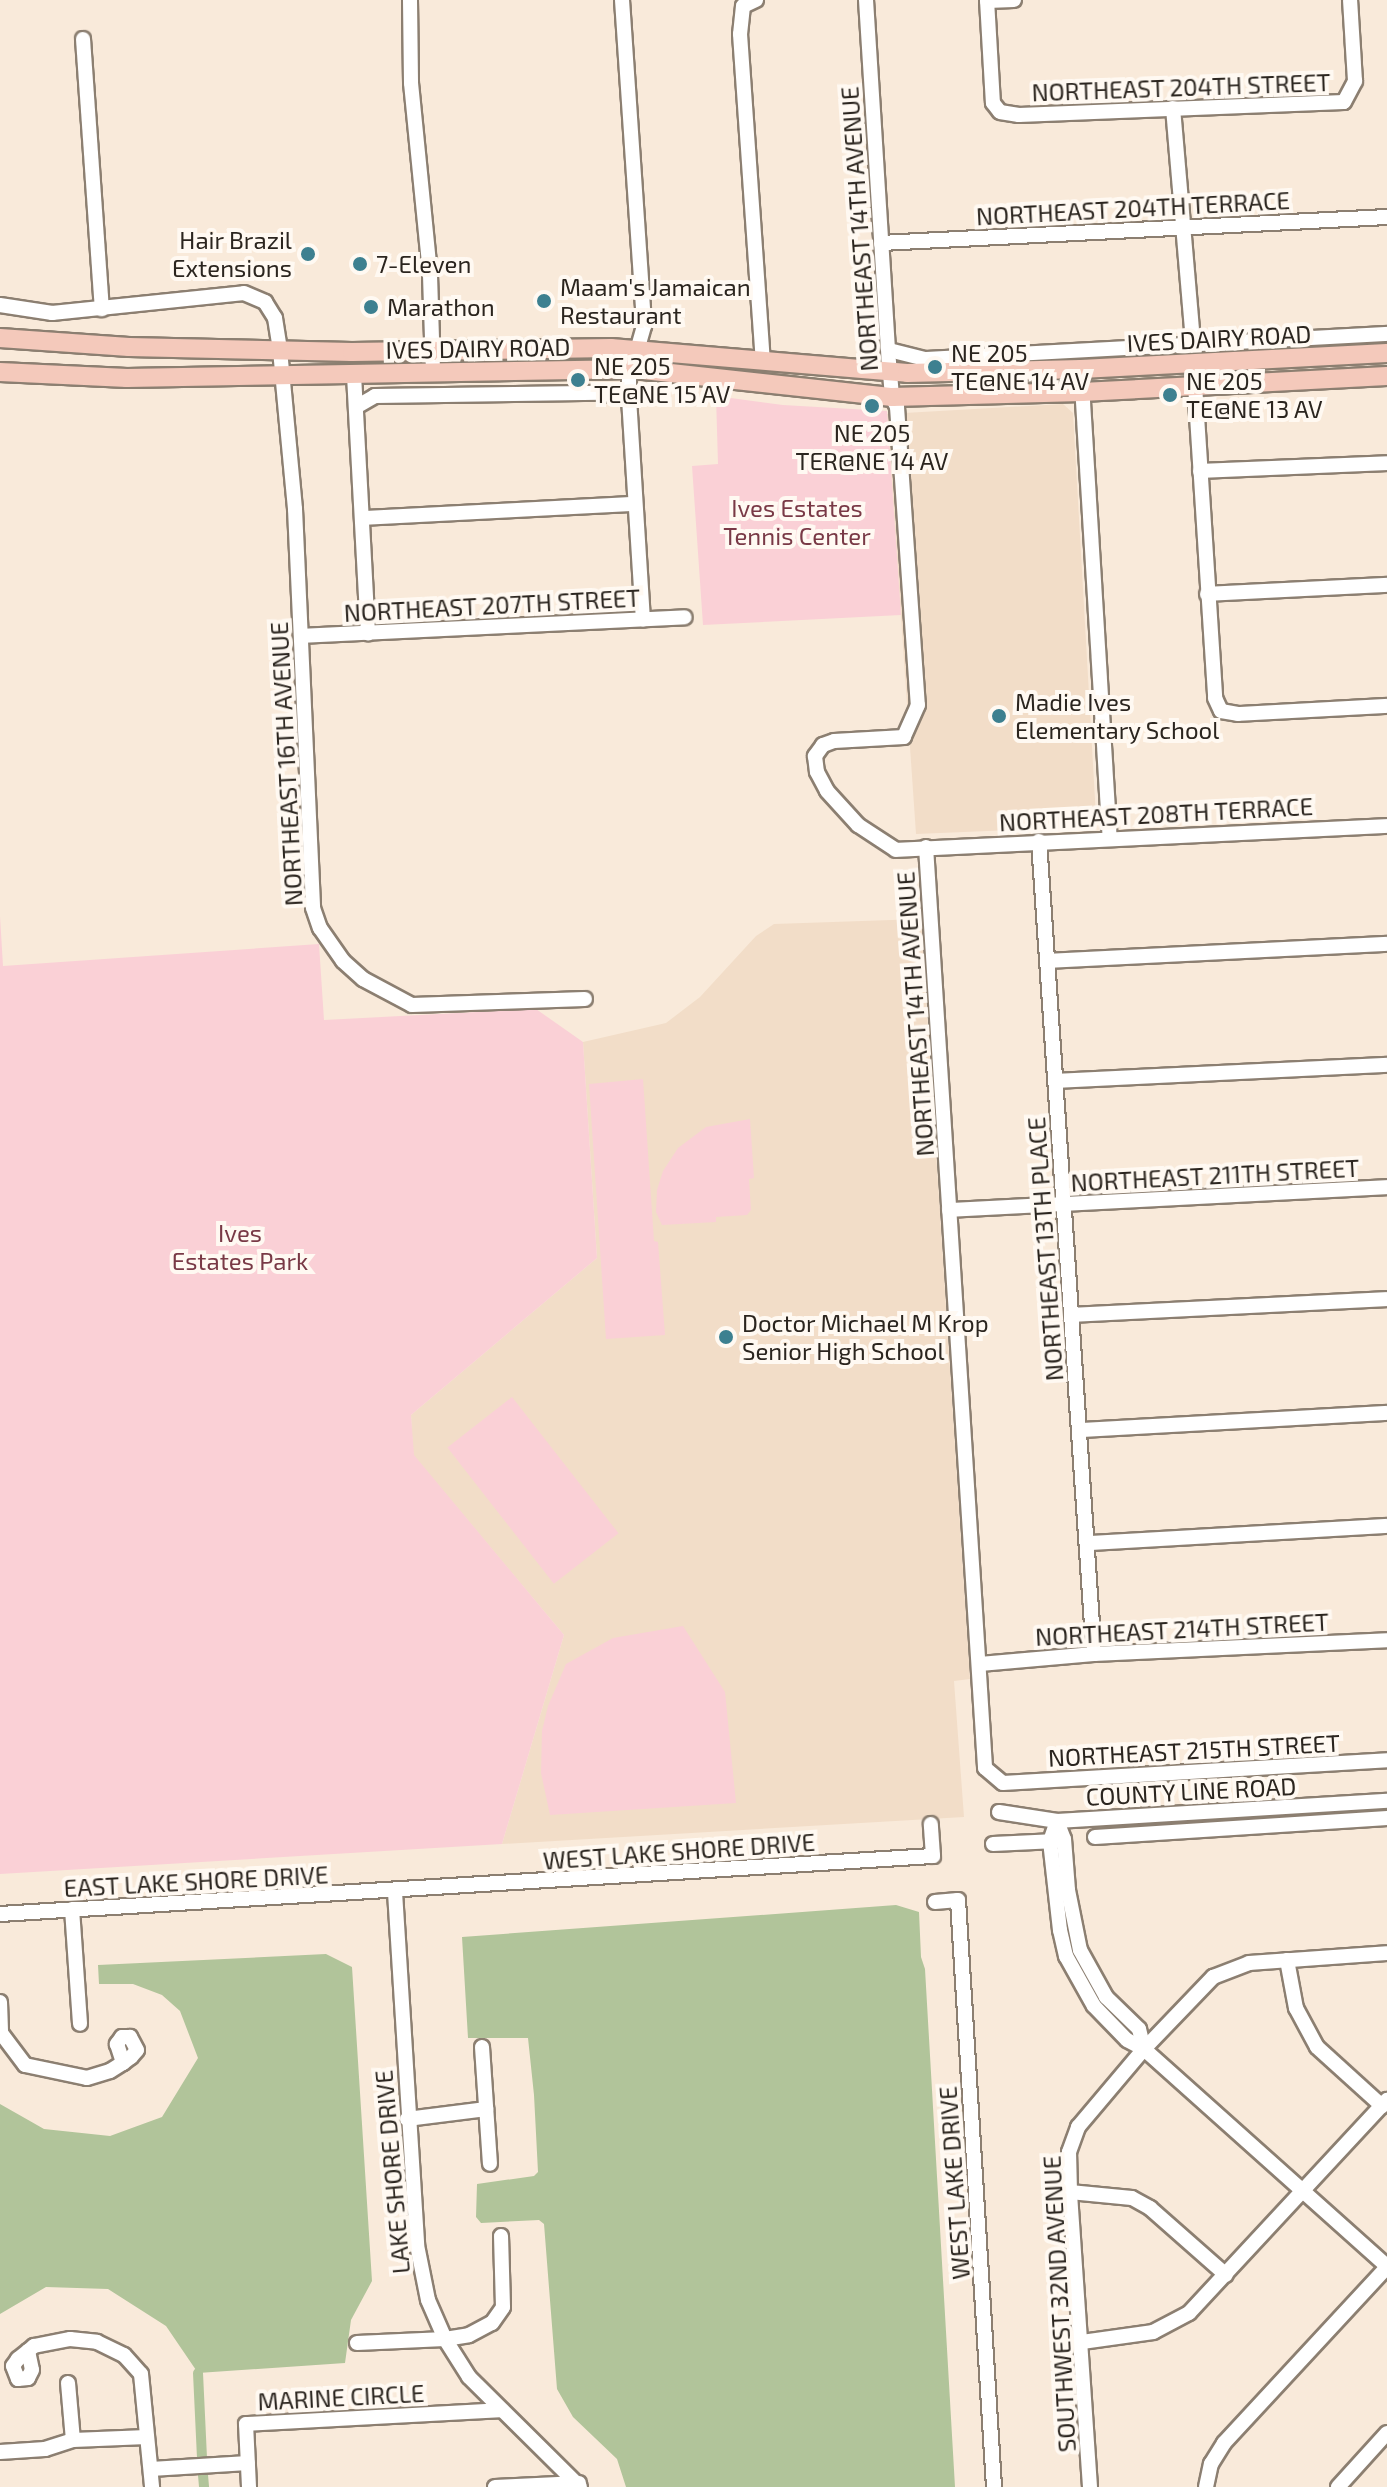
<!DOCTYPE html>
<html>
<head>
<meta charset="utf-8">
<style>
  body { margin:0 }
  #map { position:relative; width:1387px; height:2487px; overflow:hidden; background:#f9eada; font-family:"Exo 2",sans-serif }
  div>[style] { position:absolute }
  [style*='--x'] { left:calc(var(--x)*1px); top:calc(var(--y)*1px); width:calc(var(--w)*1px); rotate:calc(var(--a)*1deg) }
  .built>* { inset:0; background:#f2ddc8 }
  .green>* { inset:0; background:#fad0d6; transform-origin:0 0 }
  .water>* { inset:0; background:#b1c49a }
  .canal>* { height:10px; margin:-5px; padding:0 5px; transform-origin:5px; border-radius:5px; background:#b1c49a }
  .roads { filter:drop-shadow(2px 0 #8c7f71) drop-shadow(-2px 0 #8c7f71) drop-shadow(0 2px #8c7f71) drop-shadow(0 -2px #8c7f71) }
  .minor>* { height:14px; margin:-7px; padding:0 7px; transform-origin:7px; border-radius:7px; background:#fff }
  .major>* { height:18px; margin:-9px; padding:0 9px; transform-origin:9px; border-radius:9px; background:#f4c9bb }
  .dots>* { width:22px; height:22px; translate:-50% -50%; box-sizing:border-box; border:4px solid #fff9f2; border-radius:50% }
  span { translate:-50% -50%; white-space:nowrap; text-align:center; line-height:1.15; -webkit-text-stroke:8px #fff9f2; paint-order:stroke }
  .street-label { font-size:24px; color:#2b251f }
  .poi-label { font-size:24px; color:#2b251f }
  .right { translate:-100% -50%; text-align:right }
  .left { translate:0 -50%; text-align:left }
  .park-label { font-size:24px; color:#793946 }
</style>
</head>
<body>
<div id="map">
  <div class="built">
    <i style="clip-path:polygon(1063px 404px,1073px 413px,1096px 817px,1088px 827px,916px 834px,887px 414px)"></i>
    <i style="clip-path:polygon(921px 919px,970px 1679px,954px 1681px,964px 1817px,502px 1844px,564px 1635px,413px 1455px,411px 1415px,597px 1258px,583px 1042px,666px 1023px,700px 997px,756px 936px,774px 924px)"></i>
  </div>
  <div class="green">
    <i style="clip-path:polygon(716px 396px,783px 405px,887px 411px,901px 615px,703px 625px,692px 466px,718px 464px)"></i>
    <i style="clip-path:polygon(0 916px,3px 966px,319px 944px,324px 1020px,536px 1009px,583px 1042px,597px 1258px,411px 1415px,414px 1455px,564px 1635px,502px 1844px,0 1874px)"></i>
    <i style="clip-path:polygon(643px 1079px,654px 1241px,658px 1242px,665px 1335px,606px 1339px,589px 1084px)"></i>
    <i style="clip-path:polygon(750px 1119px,754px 1178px,749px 1179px,751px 1210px,747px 1215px,716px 1217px,716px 1222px,662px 1225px,656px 1212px,657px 1190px,663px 1171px,678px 1148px,706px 1127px)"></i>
    <i style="left:512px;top:1397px;width:173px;height:82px;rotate:52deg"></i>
    <i style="clip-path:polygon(683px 1626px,725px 1692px,736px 1803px,550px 1815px,541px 1773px,542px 1731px,548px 1706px,566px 1664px,613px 1638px)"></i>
  </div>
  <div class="water">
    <i style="clip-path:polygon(896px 1905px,919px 1912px,921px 1957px,925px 1969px,955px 2487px,626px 2487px,617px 2459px,573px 2417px,557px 2389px,544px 2224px,539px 2220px,481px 2223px,476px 2217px,477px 2184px,534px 2176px,538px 2172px,534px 2095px,528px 2038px,468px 2038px,462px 1937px)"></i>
    <i style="clip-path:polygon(326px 1954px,352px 1967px,372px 2281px,351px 2320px,345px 2363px,198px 2373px,166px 2326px,108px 2289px,46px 2287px,0 2314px,0 2104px,44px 2129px,110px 2136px,162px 2117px,198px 2058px,180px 2011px,162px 1995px,133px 1984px,99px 1984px,98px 1965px)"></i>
  </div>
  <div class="canal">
    <i style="--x:198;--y:2373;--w:85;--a:87.3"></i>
    <i style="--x:203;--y:2475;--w:12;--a:85"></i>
  </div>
  <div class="roads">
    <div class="minor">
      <i style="--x:410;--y:0;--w:83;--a:89.3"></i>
      <i style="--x:411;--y:83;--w:193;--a:84.3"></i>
      <i style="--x:430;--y:275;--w:98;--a:88.2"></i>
      <i style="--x:622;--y:0;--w:327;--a:86.1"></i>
      <i style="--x:644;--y:326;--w:55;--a:105.8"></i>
      <i style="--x:629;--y:379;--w:19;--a:90"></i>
      <i style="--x:629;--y:398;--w:222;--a:86.4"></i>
      <i style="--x:756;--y:0;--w:14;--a:155"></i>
      <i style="--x:743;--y:6;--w:28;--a:96"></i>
      <i style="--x:740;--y:34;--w:328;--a:86"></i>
      <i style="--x:866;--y:0;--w:363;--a:86.4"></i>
      <i style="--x:889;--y:362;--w:35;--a:85"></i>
      <i style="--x:892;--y:397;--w:11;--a:63"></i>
      <i style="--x:897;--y:407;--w:299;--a:86"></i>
      <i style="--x:918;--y:705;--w:35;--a:114"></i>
      <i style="--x:904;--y:737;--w:70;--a:176.7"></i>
      <i style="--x:834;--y:741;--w:12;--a:160"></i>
      <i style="--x:823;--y:745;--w:14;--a:126"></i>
      <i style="--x:815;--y:756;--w:16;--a:83"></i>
      <i style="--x:817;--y:772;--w:21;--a:62"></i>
      <i style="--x:827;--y:791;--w:46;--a:47.6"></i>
      <i style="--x:858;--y:825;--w:45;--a:33.3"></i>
      <i style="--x:896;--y:850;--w:492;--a:-2.8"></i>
      <i style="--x:987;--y:0;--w:103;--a:86.7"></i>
      <i style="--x:993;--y:103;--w:11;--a:52"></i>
      <i style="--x:1000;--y:112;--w:19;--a:9"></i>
      <i style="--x:1019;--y:115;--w:325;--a:-2.3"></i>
      <i style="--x:1344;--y:102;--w:24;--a:-62"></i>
      <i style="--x:1355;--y:81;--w:81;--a:-93.5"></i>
      <i style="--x:987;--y:1;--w:27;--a:-2"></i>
      <i style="--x:83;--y:39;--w:271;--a:86"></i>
      <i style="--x:1173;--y:108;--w:236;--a:85.1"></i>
      <i style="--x:881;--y:243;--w:507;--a:-2.94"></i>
      <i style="--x:0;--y:305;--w:53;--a:8.7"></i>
      <i style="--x:52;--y:313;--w:193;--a:-5.9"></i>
      <i style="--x:244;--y:293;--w:23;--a:23"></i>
      <i style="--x:265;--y:302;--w:19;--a:58"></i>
      <i style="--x:275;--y:318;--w:32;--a:81"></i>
      <i style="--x:280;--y:350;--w:160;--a:84.6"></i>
      <i style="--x:295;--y:509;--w:399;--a:87.4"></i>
      <i style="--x:313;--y:908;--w:21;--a:71"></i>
      <i style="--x:320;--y:928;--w:40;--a:55.1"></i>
      <i style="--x:343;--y:961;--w:27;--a:42"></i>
      <i style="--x:363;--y:979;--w:55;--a:28"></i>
      <i style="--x:412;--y:1005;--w:173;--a:-2"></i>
      <i style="--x:889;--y:350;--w:36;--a:14"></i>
      <i style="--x:924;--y:359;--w:464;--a:-3.1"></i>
      <i style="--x:1081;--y:369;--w:469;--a:86.5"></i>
      <i style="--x:354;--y:375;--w:259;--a:86.9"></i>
      <i style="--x:1195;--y:385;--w:314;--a:86.3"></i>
      <i style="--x:1215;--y:698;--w:14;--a:65"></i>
      <i style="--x:1221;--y:711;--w:17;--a:10"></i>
      <i style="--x:1238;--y:714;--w:149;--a:-3.1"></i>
      <i style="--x:356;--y:407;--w:22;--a:-30"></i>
      <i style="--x:375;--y:396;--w:226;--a:-0.8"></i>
      <i style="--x:601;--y:393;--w:28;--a:10"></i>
      <i style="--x:1200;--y:471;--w:187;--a:-2.4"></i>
      <i style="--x:363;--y:518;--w:271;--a:-3"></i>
      <i style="--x:1207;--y:594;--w:180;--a:-2.9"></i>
      <i style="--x:301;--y:636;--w:384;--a:-2.8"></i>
      <i style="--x:1039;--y:841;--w:815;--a:86.13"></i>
      <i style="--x:926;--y:847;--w:923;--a:86.33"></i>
      <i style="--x:985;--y:1768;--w:23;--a:40"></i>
      <i style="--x:1003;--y:1783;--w:385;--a:-3.4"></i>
      <i style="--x:1048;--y:961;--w:339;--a:-2.9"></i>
      <i style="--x:1056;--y:1081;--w:331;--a:-2.8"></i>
      <i style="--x:949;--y:1210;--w:439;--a:-3"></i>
      <i style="--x:1072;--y:1315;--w:315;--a:-2.9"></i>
      <i style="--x:1080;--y:1430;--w:307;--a:-3.2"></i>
      <i style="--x:1089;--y:1543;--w:298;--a:-3.3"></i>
      <i style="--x:980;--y:1664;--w:114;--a:-5"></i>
      <i style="--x:1094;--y:1654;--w:293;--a:-2.7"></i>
      <i style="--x:999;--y:1812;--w:59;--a:8.8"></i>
      <i style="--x:1057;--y:1821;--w:331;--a:-3.5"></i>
      <i style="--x:1057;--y:1821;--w:21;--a:109"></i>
      <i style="--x:1050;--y:1841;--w:90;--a:83.6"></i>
      <i style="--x:1060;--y:1930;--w:27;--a:77"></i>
      <i style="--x:1066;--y:1956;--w:57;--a:60.8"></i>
      <i style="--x:1094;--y:2006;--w:47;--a:45.9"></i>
      <i style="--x:1127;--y:2040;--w:19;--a:28"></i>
      <i style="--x:1144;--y:2049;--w:326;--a:41.8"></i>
      <i style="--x:1057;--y:1821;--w:19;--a:69"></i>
      <i style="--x:1064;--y:1839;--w:51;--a:85.5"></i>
      <i style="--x:1068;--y:1890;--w:61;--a:78.7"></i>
      <i style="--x:1080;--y:1950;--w:54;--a:61"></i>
      <i style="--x:1106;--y:1997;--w:46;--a:44.1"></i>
      <i style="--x:1139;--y:2029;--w:21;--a:76"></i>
      <i style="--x:1095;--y:1837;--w:293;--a:-3.7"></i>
      <i style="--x:993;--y:1844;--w:63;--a:-2.7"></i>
      <i style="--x:395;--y:1892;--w:354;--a:86.4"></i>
      <i style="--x:417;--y:2245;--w:56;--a:78.7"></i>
      <i style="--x:428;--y:2300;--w:43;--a:66.4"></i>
      <i style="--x:445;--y:2339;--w:45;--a:57.7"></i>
      <i style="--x:469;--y:2377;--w:156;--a:44.7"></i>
      <i style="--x:935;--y:1902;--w:23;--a:-5"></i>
      <i style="--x:958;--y:1900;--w:588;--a:86.49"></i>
      <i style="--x:72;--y:1909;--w:115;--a:86"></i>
      <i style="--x:0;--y:1914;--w:935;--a:-3.56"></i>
      <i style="--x:933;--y:1856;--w:32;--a:-94"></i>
      <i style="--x:1287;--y:1960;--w:49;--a:79.4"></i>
      <i style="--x:1296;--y:2008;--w:44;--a:61.7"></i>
      <i style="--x:1317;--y:2047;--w:88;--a:42.2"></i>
      <i style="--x:0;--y:2002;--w:31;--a:88"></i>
      <i style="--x:1;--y:2033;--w:40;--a:53"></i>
      <i style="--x:25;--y:2065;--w:63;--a:11.8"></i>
      <i style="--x:87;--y:2078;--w:24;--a:-17"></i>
      <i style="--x:110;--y:2071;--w:15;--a:-32"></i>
      <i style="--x:123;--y:2063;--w:10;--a:-37"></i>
      <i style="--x:131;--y:2057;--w:9;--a:-49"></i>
      <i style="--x:137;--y:2050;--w:15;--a:-118"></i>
      <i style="--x:130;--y:2037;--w:8;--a:180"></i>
      <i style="--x:122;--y:2037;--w:9;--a:126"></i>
      <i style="--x:117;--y:2044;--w:20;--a:72"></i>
      <i style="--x:482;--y:2047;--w:117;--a:86.1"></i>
      <i style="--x:407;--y:2119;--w:80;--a:-7.2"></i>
      <i style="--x:1070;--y:2192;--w:62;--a:5.5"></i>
      <i style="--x:1132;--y:2198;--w:21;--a:29"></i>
      <i style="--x:1150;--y:2208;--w:101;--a:41.4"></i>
      <i style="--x:1082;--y:2342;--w:72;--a:-8"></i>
      <i style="--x:1153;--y:2332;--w:41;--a:-27.8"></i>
      <i style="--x:1189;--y:2313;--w:291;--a:-47.1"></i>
      <i style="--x:357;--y:2343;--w:88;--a:-2.6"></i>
      <i style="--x:445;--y:2339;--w:24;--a:-9"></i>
      <i style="--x:469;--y:2335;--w:26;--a:-28"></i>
      <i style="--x:492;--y:2323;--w:19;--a:-55"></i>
      <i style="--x:503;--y:2307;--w:71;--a:-91.6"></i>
      <i style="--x:28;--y:2351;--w:19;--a:78"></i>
      <i style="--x:32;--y:2370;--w:9;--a:117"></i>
      <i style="--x:28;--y:2378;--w:10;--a:174"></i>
      <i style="--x:18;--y:2379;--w:14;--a:-111"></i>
      <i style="--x:13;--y:2366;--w:9;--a:-54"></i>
      <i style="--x:18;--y:2359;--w:13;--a:-39"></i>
      <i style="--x:28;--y:2351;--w:8;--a:-40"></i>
      <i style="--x:34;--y:2346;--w:37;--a:-11"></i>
      <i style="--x:70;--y:2339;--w:27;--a:6"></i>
      <i style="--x:97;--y:2342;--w:30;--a:26"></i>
      <i style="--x:124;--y:2355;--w:25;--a:48"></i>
      <i style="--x:141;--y:2374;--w:114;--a:84.4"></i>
      <i style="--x:68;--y:2383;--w:57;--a:85"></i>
      <i style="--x:0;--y:2452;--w:45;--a:-3.8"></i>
      <i style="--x:45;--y:2449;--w:29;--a:-18"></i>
      <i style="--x:73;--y:2440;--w:74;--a:-2.3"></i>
      <i style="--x:151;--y:2469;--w:97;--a:-3.5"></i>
      <i style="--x:249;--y:2487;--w:63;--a:-92.7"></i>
      <i style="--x:246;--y:2424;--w:256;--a:-3.1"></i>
      <i style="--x:495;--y:2487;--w:84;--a:-2.7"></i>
      <i style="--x:1090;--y:2487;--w:296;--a:-93.9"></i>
      <i style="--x:1070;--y:2192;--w:40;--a:-91.4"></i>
      <i style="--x:1069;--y:2152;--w:27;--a:-70"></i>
      <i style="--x:1078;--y:2127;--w:102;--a:-49.8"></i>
      <i style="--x:1144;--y:2049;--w:100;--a:-46.2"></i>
      <i style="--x:1213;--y:1977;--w:39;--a:-21"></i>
      <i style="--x:1249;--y:1963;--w:138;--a:-4.1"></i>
      <i style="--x:1206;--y:2487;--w:24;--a:-78"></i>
      <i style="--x:1211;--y:2464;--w:25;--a:-58"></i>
      <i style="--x:1224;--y:2443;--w:240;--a:-47.2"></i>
      <i style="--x:1338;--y:2487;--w:73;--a:-47.8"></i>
    </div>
    <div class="major">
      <i style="--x:0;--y:338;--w:129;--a:4"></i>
      <i style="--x:129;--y:347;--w:223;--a:1.3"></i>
      <i style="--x:352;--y:352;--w:259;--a:-0.9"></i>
      <i style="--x:611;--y:348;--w:297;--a:4.8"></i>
      <i style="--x:907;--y:373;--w:174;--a:-1.3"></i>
      <i style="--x:1081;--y:369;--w:306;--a:-3"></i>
      <i style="--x:0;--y:372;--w:127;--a:2.7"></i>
      <i style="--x:127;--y:378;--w:507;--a:-1.02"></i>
      <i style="--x:634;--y:369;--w:260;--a:6.2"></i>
      <i style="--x:892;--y:397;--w:190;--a:-1.5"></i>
      <i style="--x:1082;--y:392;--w:305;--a:-3"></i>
    </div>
  </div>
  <div class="dots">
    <i style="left:308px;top:254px;background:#3d8090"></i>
    <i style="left:360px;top:264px;background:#3d8090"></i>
    <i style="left:544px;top:301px;background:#3d8090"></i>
    <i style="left:371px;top:307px;background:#3d8090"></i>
    <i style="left:935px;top:367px;background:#3d8090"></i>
    <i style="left:578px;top:380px;background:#3d8090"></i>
    <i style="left:1170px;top:395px;background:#3d8090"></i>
    <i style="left:872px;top:406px;background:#3d8090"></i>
    <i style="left:999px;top:716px;background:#3d8090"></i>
    <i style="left:726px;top:1337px;background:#3d8090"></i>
  </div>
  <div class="street-label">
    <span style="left:1181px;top:87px;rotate:-2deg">NORTHEAST 204TH STREET</span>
    <span style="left:1133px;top:208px;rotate:-3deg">NORTHEAST 204TH TERRACE</span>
    <span style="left:859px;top:229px;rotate:-94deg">NORTHEAST 14TH AVENUE</span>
    <span style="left:1219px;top:338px;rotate:-3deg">IVES DAIRY ROAD</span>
    <span style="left:478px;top:348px;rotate:-1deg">IVES DAIRY ROAD</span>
    <span style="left:492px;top:605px;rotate:-3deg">NORTHEAST 207TH STREET</span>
    <span style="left:286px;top:764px;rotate:-93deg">NORTHEAST 16TH AVENUE</span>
    <span style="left:1156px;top:814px;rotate:-3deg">NORTHEAST 208TH TERRACE</span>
    <span style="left:915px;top:1014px;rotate:-94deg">NORTHEAST 14TH AVENUE</span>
    <span style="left:1215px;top:1175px;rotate:-3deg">NORTHEAST 211TH STREET</span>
    <span style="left:1045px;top:1249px;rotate:-94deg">NORTHEAST 13TH PLACE</span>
    <span style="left:1182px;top:1629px;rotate:-3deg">NORTHEAST 214TH STREET</span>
    <span style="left:1194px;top:1750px;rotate:-3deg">NORTHEAST 215TH STREET</span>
    <span style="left:1191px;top:1791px;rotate:-3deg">COUNTY LINE ROAD</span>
    <span style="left:679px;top:1851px;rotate:-4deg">WEST LAKE SHORE DRIVE</span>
    <span style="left:196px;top:1881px;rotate:-3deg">EAST LAKE SHORE DRIVE</span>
    <span style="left:392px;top:2172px;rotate:-95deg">LAKE SHORE DRIVE</span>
    <span style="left:954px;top:2183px;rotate:-94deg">WEST LAKE DRIVE</span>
    <span style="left:1059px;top:2304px;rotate:-93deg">SOUTHWEST 32ND AVENUE</span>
    <span style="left:341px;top:2397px;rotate:-3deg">MARINE CIRCLE</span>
  </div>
  <div class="poi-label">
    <span class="right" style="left:292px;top:254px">Hair Brazil<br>Extensions</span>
    <span class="left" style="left:376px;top:264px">7-Eleven</span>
    <span class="left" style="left:560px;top:301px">Maam's Jamaican<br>Restaurant</span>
    <span class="left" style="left:387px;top:307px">Marathon</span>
    <span class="left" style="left:951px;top:367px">NE 205<br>TE@NE 14 AV</span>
    <span class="left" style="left:594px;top:380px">NE 205<br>TE@NE 15 AV</span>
    <span class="left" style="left:1186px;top:395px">NE 205<br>TE@NE 13 AV</span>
    <span style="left:872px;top:447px">NE 205<br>TER@NE 14 AV</span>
    <span class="left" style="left:1015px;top:716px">Madie Ives<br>Elementary School</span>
    <span class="left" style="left:742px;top:1337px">Doctor Michael M Krop<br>Senior High School</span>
  </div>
  <div class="park-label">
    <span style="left:797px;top:522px">Ives Estates<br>Tennis Center</span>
    <span style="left:240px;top:1247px">Ives<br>Estates Park</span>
  </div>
</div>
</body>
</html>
